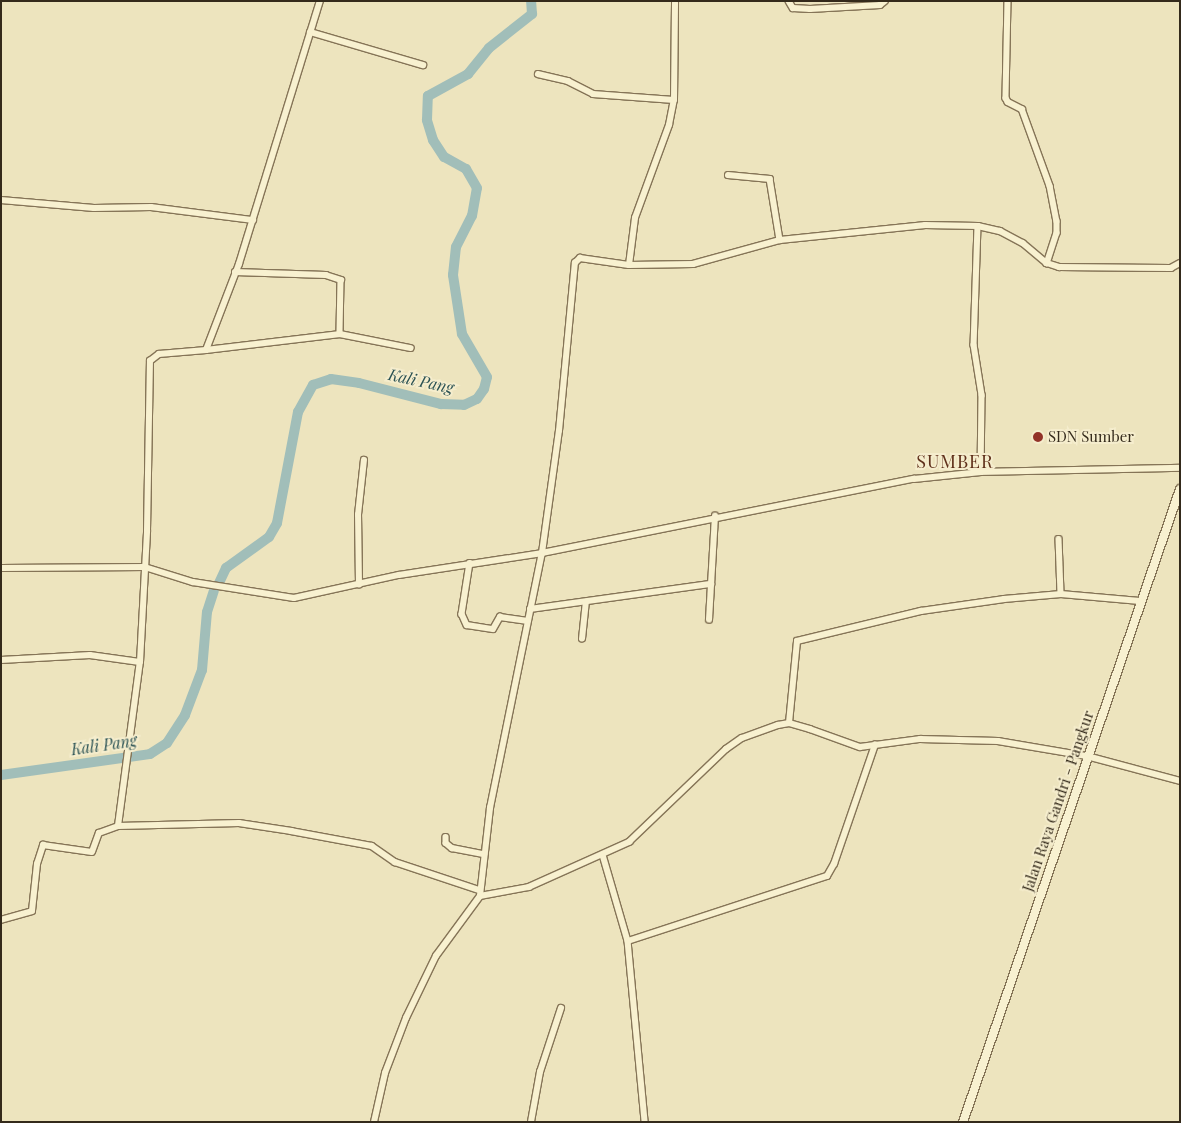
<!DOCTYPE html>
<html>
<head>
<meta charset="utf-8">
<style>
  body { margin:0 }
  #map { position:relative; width:1181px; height:1123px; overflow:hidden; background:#ede4be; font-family:"Playfair Display",serif }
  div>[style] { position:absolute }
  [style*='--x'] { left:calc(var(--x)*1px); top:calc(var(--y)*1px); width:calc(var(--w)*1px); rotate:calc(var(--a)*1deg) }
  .river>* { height:10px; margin:-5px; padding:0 5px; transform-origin:5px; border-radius:5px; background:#a1beb9 }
  .roads { filter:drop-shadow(1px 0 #857457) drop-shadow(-1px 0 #857457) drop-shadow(0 1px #857457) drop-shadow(0 -1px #857457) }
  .minor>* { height:5.5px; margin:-2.75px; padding:0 2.75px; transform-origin:2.75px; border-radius:2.75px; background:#f8f1d0 }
  .tertiary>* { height:8px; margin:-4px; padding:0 4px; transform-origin:4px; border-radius:4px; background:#f8f1d0 }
  .dots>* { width:14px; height:14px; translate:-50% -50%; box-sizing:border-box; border:2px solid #f5edcd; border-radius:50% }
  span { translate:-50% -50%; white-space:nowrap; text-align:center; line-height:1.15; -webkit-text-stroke:4px #f5edcd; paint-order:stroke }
  .poi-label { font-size:15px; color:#342a1b }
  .left { translate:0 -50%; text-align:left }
  .street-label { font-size:15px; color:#342a1b }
  .water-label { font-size:16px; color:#2b5254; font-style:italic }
  .quarter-label { font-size:18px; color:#60311b; letter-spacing:1px }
  .frame { position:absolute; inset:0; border:2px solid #342a1b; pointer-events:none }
</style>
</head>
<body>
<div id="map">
  <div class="river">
    <i style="--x:219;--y:583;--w:17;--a:-65"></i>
    <i style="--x:226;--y:568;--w:53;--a:-35.8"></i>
    <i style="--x:269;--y:537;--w:16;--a:-60"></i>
    <i style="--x:277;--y:523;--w:113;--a:-79.3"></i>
    <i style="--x:298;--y:412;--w:31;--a:-61"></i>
    <i style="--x:313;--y:385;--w:19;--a:-18"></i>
    <i style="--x:331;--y:379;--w:28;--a:8"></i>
    <i style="--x:359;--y:383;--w:85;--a:14.4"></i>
    <i style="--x:441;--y:404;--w:23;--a:2"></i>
    <i style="--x:464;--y:405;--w:14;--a:-25"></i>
    <i style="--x:477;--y:399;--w:12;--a:-55"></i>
    <i style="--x:484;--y:389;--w:12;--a:-76"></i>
    <i style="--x:487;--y:377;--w:50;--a:-120.2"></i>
    <i style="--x:462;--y:334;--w:60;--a:-98.7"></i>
    <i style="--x:453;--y:275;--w:28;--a:-84"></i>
    <i style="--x:456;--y:247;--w:35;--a:-63"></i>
    <i style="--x:472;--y:216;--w:28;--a:-80"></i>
    <i style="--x:477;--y:188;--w:22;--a:-120"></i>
    <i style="--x:466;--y:169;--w:25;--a:-151"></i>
    <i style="--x:444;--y:157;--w:20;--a:-123"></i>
    <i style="--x:433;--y:140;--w:21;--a:-107"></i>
    <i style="--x:427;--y:120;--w:24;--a:-88"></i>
    <i style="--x:428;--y:96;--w:46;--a:-28.8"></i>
    <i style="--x:468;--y:74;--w:33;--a:-51"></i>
    <i style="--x:489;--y:48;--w:55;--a:-38.3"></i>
    <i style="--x:532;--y:14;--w:13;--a:-94"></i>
    <i style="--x:1;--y:775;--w:150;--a:-8"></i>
    <i style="--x:150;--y:754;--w:20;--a:-33"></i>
    <i style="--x:167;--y:743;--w:33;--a:-57"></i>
    <i style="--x:185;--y:715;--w:48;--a:-69.3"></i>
    <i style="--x:202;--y:670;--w:58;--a:-85.1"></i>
    <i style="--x:207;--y:612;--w:22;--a:-72"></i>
  </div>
  <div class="roads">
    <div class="minor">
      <i style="--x:789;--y:1;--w:8;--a:60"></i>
      <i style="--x:793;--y:8;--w:17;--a:3"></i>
      <i style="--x:810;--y:9;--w:70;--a:-3.3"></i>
      <i style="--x:880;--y:5;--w:6;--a:-39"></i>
      <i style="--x:1008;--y:1;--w:97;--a:91.2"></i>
      <i style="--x:1006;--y:98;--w:4;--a:63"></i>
      <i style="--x:1008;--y:102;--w:16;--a:27"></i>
      <i style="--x:1022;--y:109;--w:82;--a:70"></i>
      <i style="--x:1050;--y:186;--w:36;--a:79"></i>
      <i style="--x:1057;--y:221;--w:12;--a:90"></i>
      <i style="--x:1057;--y:233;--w:32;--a:108"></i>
      <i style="--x:310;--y:32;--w:118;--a:16.3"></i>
      <i style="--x:538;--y:74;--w:31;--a:13"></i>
      <i style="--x:568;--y:81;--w:28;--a:27"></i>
      <i style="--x:593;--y:94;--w:81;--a:4.2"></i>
      <i style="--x:728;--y:175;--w:42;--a:5.4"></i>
      <i style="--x:770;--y:179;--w:62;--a:80.7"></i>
      <i style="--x:1;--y:200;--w:93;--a:4.9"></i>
      <i style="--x:94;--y:208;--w:57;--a:-1"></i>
      <i style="--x:151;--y:207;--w:103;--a:7.3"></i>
      <i style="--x:978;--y:226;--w:119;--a:91.9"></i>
      <i style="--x:974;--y:345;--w:51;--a:80.9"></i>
      <i style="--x:982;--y:395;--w:77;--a:90.7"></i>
      <i style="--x:629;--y:265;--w:64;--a:-0.9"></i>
      <i style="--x:693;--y:264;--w:90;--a:-15.4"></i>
      <i style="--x:780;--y:240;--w:146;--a:-5.9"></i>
      <i style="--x:925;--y:225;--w:53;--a:1.1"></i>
      <i style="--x:978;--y:226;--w:23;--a:13"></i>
      <i style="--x:1000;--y:231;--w:26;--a:28"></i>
      <i style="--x:1023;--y:243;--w:31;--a:40"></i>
      <i style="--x:1047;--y:263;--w:13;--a:18"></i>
      <i style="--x:1059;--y:267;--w:112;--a:0.5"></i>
      <i style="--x:1171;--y:268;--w:10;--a:-29"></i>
      <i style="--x:235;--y:272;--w:91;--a:1.9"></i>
      <i style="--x:326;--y:275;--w:16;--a:18"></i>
      <i style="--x:341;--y:280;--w:54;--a:91.1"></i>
      <i style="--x:206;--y:350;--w:135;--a:-6.8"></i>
      <i style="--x:340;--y:334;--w:72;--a:11.2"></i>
      <i style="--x:1059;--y:539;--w:55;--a:87.9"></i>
      <i style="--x:470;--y:563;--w:52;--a:98.9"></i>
      <i style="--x:462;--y:614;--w:12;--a:66"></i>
      <i style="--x:467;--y:625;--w:26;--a:9"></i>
      <i style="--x:493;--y:629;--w:14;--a:-60"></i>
      <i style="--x:500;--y:617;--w:28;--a:8"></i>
      <i style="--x:1;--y:568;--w:144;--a:-0.4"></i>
      <i style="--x:145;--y:567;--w:50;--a:17.4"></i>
      <i style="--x:193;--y:582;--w:102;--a:9"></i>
      <i style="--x:294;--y:598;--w:107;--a:-12.4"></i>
      <i style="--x:399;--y:575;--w:145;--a:-8.7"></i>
      <i style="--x:542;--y:553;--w:379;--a:-11.3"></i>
      <i style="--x:914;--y:479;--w:67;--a:-6"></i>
      <i style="--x:981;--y:472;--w:199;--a:-1.2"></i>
      <i style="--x:359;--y:585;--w:70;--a:-90.8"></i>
      <i style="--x:358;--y:515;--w:55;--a:-83.8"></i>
      <i style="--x:530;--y:609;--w:183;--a:-7.9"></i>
      <i style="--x:709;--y:620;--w:104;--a:-86.7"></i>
      <i style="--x:582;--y:639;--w:37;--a:-84"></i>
      <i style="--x:1;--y:660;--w:89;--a:-3.2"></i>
      <i style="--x:90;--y:655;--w:50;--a:8"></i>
      <i style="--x:140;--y:662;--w:131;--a:-86.9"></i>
      <i style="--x:147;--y:531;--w:170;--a:-89"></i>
      <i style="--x:150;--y:361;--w:11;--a:-38"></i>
      <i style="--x:159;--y:354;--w:47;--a:-4.9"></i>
      <i style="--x:206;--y:350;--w:92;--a:-69"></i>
      <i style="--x:239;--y:264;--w:275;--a:-72.9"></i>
      <i style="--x:789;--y:723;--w:82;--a:-84.4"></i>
      <i style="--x:797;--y:641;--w:128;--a:-13.6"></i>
      <i style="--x:921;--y:611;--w:84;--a:-8.2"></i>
      <i style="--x:1004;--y:599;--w:57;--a:-5"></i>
      <i style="--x:1061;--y:594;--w:79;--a:5.1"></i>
      <i style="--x:118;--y:826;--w:165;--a:-82.4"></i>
      <i style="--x:446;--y:837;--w:6;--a:90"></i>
      <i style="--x:446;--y:843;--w:8;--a:40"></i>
      <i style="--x:452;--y:848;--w:33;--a:11"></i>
      <i style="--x:603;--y:855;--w:90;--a:73.8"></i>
      <i style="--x:628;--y:941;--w:182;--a:84.6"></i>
      <i style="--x:480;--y:896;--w:50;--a:-10.4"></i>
      <i style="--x:529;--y:887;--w:110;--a:-24.2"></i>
      <i style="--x:629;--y:842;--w:134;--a:-43.8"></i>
      <i style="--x:726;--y:749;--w:19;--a:-35"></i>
      <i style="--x:742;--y:738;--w:38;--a:-20"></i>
      <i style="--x:778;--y:725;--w:11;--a:-10"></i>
      <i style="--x:789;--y:723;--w:22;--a:16"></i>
      <i style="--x:810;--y:729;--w:53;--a:19.8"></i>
      <i style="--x:860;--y:747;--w:61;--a:-7.6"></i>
      <i style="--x:920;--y:739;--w:78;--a:1.5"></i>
      <i style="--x:998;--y:741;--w:90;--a:9.6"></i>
      <i style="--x:1087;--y:756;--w:96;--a:15"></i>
      <i style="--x:1;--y:920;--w:32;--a:-16"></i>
      <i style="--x:32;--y:911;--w:47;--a:-83.9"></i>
      <i style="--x:37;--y:864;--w:20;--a:-72"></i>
      <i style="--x:43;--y:845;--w:49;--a:8.1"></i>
      <i style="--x:92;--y:852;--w:20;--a:-70"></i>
      <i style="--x:99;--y:833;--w:20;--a:-20"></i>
      <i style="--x:118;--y:826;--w:121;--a:-1.4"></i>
      <i style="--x:239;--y:823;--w:53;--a:8.7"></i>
      <i style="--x:291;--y:831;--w:82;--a:10.5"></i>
      <i style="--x:372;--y:846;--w:28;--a:35"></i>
      <i style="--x:395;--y:862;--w:89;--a:18.4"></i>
      <i style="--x:628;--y:941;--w:209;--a:-18.1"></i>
      <i style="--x:827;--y:876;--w:14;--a:-60"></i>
      <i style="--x:834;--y:864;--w:126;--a:-71"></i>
      <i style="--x:374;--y:1122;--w:50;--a:-77.3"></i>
      <i style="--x:385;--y:1073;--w:59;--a:-69.1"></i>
      <i style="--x:406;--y:1018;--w:69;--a:-64.2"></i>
      <i style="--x:436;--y:956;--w:74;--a:-53.7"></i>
      <i style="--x:480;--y:896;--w:89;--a:-83.5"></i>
      <i style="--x:490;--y:808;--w:260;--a:-78.5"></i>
      <i style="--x:542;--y:553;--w:123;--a:-82.1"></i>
      <i style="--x:559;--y:431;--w:169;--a:-84.6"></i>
      <i style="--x:575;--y:263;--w:7;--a:-45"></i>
      <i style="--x:580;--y:258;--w:49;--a:8.1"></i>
      <i style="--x:629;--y:265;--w:47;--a:-82.7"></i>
      <i style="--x:635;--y:218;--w:99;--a:-69.9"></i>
      <i style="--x:669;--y:125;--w:25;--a:-79"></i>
      <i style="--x:674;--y:100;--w:99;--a:-89.4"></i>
      <i style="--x:531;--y:1122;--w:51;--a:-79.8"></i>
      <i style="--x:540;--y:1072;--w:67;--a:-71.8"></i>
    </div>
    <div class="tertiary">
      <i style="--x:963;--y:1122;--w:669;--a:-71.08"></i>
    </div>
  </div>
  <div class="dots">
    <i style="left:1038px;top:437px;background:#933328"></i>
  </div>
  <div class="poi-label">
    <span class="left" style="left:1048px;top:437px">SDN Sumber</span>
  </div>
  <div class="street-label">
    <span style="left:1058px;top:801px;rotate:-71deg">Jalan Raya Gandri - Pangkur</span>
  </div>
  <div class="water-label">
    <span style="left:421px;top:381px;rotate:12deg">Kali Pang</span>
    <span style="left:104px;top:745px;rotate:-8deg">Kali Pang</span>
  </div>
  <div class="quarter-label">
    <span style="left:955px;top:461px">SUMBER</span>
  </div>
  <div class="frame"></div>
</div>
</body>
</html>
